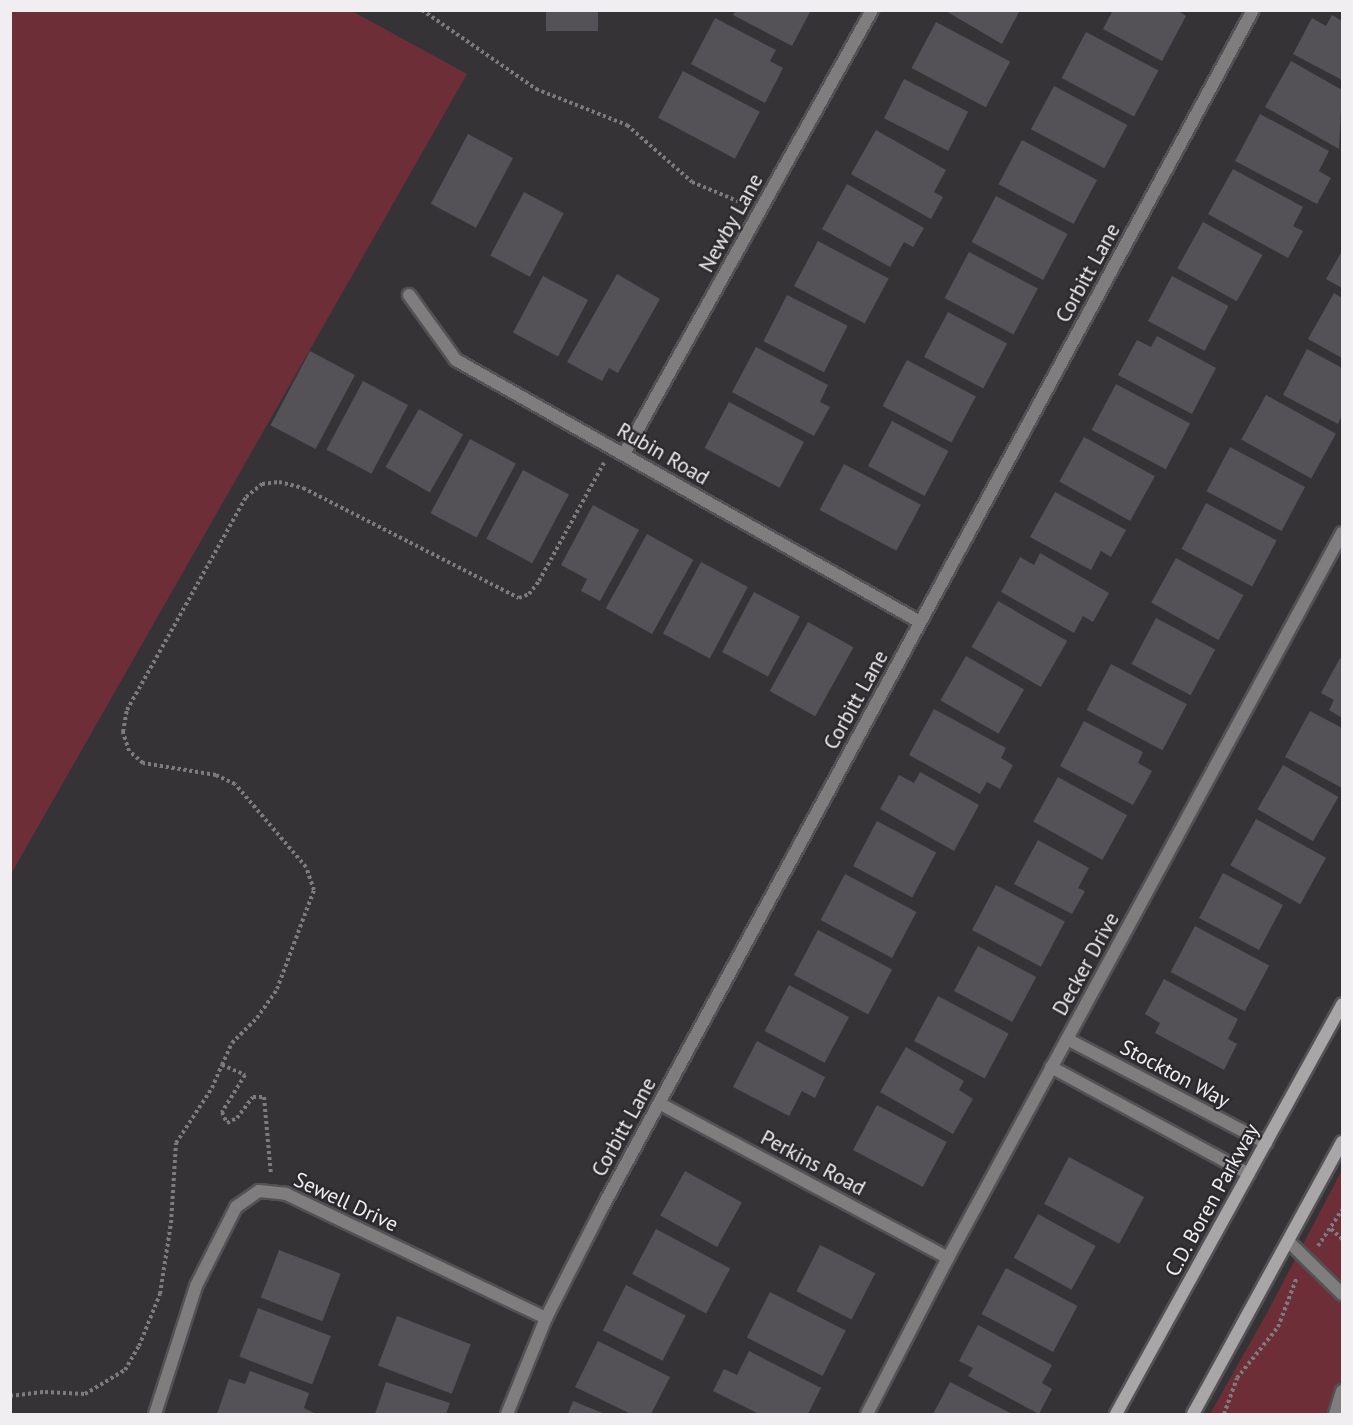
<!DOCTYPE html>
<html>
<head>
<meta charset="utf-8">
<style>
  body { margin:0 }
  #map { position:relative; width:1353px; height:1425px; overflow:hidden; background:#363337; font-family:"PT Sans",sans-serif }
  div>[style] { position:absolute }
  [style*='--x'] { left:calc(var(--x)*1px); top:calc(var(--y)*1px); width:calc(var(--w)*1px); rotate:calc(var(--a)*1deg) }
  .green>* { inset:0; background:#6e2e38 }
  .building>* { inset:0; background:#545257; transform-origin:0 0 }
  .path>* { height:4px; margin-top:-2px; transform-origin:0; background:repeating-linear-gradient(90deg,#7e7b7f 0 3px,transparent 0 6px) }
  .roads { filter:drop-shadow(2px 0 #545155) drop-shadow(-2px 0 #545155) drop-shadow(0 2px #545155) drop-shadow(0 -2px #545155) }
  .lane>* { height:12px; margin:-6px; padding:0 6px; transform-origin:6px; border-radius:6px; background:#7f7d7e }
  .street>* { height:12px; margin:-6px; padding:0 6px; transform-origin:6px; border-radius:6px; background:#7f7d7e }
  .secondary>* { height:12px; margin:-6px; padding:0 6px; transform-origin:6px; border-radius:6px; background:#a9a6a7 }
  span { translate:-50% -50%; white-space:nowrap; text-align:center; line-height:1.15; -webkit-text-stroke:4.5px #2c292c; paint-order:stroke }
  .street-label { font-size:21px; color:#f0eef0 }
  .frame { position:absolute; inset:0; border:12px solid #f0eef0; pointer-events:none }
</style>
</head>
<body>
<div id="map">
  <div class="green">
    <i style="clip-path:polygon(11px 10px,352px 11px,467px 74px,11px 874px)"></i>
    <i style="clip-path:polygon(1342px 1170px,1342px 1414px,1210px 1414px,1267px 1313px)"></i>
  </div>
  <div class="building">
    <i style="left:546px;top:10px;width:52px;height:21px"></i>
    <i style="clip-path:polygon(736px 10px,811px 10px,792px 46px,733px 15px)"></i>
    <i style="clip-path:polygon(944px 10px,1020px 10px,1002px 44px)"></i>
    <i style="clip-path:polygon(1113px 10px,1177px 10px,1186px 16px,1162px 61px,1103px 29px)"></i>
    <i style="clip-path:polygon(1332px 15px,1342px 21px,1342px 80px,1293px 54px,1312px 18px,1326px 26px)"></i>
    <i style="clip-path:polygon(715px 18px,776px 50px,770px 61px,783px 68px,765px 103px,691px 64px)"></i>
    <i style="left:936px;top:22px;width:84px;height:52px;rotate:28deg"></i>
    <i style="left:1086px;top:32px;width:82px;height:52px;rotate:28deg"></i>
    <i style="clip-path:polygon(1291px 61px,1342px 90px,1339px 149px,1265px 107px)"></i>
    <i style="left:683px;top:71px;width:87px;height:53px;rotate:28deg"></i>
    <i style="left:904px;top:79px;width:72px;height:44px;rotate:27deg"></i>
    <i style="left:1054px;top:86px;width:83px;height:49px;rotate:28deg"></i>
    <i style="clip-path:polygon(1260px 114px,1329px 151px,1319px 171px,1331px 178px,1317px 204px,1235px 161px)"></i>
    <i style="clip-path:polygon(876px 130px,946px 170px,934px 192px,943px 197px,931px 219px,851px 174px)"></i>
    <i style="left:468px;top:134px;width:51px;height:79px;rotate:28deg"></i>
    <i style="left:1022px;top:140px;width:85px;height:50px;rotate:28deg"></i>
    <i style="clip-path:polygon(1233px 169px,1303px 207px,1293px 226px,1303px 231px,1288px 258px,1208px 214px)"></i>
    <i style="clip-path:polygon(847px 184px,924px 228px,913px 247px,904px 242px,890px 267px,822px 229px)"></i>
    <i style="left:524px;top:192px;width:45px;height:72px;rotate:28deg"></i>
    <i style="left:996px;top:196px;width:81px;height:52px;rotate:28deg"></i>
    <i style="left:1203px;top:222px;width:68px;height:53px;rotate:29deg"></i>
    <i style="left:818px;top:241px;width:80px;height:51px;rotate:28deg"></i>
    <i style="clip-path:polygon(1342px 251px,1342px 288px,1326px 279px)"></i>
    <i style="left:969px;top:252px;width:78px;height:52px;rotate:28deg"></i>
    <i style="clip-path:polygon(617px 274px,660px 299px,618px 373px,609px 368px,602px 381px,567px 362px)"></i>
    <i style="left:543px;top:276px;width:51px;height:64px;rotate:28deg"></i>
    <i style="left:1172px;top:276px;width:64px;height:51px;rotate:28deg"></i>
    <i style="clip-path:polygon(1334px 293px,1342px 298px,1342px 358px,1308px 339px)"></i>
    <i style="left:787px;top:295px;width:68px;height:52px;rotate:27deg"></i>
    <i style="left:948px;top:312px;width:67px;height:51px;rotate:28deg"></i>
    <i style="clip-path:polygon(1157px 336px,1216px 368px,1192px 414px,1118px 375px,1137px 340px,1151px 347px)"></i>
    <i style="clip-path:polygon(756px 347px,828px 385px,820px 402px,830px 407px,814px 436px,732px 392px)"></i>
    <i style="clip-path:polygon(1307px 349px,1342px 368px,1342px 415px,1338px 424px,1283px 395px)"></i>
    <i style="left:310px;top:351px;width:51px;height:84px;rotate:28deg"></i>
    <i style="left:907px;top:360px;width:78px;height:52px;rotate:28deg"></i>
    <i style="left:363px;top:381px;width:51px;height:78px;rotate:28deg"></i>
    <i style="left:1116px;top:384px;width:84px;height:52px;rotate:28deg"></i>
    <i style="left:1266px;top:395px;width:80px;height:51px;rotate:29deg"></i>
    <i style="left:729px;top:402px;width:85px;height:52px;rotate:28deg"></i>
    <i style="left:419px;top:409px;width:51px;height:67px;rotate:30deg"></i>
    <i style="left:892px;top:421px;width:64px;height:51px;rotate:28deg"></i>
    <i style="left:1084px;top:437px;width:81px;height:51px;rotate:29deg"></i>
    <i style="left:470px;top:439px;width:52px;height:84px;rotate:28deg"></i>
    <i style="left:1230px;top:447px;width:85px;height:50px;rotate:28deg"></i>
    <i style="left:844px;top:464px;width:87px;height:52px;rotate:28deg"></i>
    <i style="left:523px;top:470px;width:52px;height:78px;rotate:28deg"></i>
    <i style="clip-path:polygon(1055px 492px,1126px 530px,1111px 557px,1101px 551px,1091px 570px,1030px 537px)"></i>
    <i style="left:1206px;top:503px;width:80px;height:52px;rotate:28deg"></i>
    <i style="clip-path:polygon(593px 505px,639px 530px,600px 601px,581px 591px,587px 579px,561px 565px)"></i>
    <i style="left:647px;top:534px;width:53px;height:85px;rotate:29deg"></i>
    <i style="clip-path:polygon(1040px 553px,1109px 593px,1093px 622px,1083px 616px,1074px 633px,1001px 592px,1020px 557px,1034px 565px)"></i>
    <i style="left:1176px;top:558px;width:77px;height:51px;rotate:29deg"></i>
    <i style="left:701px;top:562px;width:53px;height:81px;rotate:28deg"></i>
    <i style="left:754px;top:592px;width:52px;height:68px;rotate:28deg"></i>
    <i style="left:998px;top:601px;width:80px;height:53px;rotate:30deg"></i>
    <i style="left:1156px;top:618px;width:67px;height:52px;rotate:28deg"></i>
    <i style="left:808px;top:622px;width:52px;height:79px;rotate:29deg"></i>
    <i style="left:966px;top:656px;width:67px;height:51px;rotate:30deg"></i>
    <i style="clip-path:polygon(1340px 658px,1342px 660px,1342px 718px,1329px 710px,1334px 700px,1321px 693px)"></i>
    <i style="left:1111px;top:664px;width:86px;height:52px;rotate:28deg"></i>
    <i style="clip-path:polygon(934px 709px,1006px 748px,1001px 758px,1013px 765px,1000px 789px,987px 782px,980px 794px,909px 755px)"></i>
    <i style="clip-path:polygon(1310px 711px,1342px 728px,1342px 788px,1285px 757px)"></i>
    <i style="clip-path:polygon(1084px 721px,1143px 752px,1138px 763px,1152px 771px,1133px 805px,1060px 766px)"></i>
    <i style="left:1283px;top:765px;width:64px;height:51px;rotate:30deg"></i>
    <i style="clip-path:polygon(920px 772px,979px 805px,954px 851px,880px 809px,899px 775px,914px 783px)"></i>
    <i style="left:1058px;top:777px;width:79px;height:51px;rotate:29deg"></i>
    <i style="left:1256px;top:819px;width:80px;height:53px;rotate:29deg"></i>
    <i style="left:877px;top:821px;width:67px;height:51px;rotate:28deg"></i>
    <i style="clip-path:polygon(1038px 840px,1089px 868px,1078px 888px,1085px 891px,1072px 914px,1014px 884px)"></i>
    <i style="left:1223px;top:873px;width:68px;height:51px;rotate:28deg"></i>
    <i style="left:845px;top:874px;width:81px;height:52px;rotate:28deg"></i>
    <i style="left:996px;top:885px;width:78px;height:51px;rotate:28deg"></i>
    <i style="left:1195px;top:926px;width:84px;height:52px;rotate:28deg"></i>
    <i style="left:818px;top:930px;width:84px;height:51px;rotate:28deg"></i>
    <i style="left:978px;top:946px;width:66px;height:51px;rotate:28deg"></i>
    <i style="clip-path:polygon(1164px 979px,1238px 1019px,1228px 1039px,1237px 1044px,1224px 1070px,1155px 1033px,1160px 1023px,1145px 1014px)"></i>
    <i style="left:789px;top:985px;width:68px;height:52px;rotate:28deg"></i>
    <i style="left:938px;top:996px;width:80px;height:51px;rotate:28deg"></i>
    <i style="clip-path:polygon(757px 1041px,825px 1077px,815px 1098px,802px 1091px,789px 1116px,733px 1087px)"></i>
    <i style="clip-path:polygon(906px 1047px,964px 1081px,959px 1090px,973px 1099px,953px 1134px,880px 1092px)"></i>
    <i style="left:877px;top:1105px;width:79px;height:51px;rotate:28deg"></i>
    <i style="left:1069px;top:1157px;width:85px;height:53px;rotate:28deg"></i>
    <i style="left:685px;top:1171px;width:65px;height:51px;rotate:29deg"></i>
    <i style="left:1038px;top:1214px;width:66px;height:50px;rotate:29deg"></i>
    <i style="left:656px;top:1229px;width:84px;height:51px;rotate:28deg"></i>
    <i style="left:820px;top:1245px;width:62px;height:52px;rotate:27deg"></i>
    <i style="left:279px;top:1250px;width:66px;height:51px;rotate:21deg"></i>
    <i style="left:1006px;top:1268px;width:81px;height:52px;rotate:28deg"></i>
    <i style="left:626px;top:1285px;width:67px;height:51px;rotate:27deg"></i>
    <i style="left:770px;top:1292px;width:85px;height:51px;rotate:27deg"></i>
    <i style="left:258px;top:1308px;width:78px;height:52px;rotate:21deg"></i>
    <i style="left:397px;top:1316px;width:79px;height:53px;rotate:21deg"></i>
    <i style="clip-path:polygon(978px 1325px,1052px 1365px,1042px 1383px,1052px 1389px,1039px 1414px,968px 1376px,973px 1368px,959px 1361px)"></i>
    <i style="clip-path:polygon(598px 1341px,670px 1377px,651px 1414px,631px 1414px,575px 1387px)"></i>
    <i style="clip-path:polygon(749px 1351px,821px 1388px,808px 1414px,759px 1414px,713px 1391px,724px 1369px,737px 1375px)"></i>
    <i style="clip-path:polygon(250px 1371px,309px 1393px,304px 1408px,316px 1414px,217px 1414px,229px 1379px,245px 1384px)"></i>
    <i style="clip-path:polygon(386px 1382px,450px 1403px,446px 1414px,375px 1414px)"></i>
    <i style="clip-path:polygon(950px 1382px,1012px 1414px,933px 1414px)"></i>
    <i style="clip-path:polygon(573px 1401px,605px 1414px,568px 1414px)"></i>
  </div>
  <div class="path">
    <i style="--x:422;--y:10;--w:139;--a:34.7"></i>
    <i style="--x:536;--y:89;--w:98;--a:21.6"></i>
    <i style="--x:627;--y:125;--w:86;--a:41.2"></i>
    <i style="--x:692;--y:182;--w:54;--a:22.8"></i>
    <i style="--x:222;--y:1065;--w:24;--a:-66"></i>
    <i style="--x:232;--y:1043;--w:35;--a:-45"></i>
    <i style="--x:257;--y:1018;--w:35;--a:-55"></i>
    <i style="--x:277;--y:989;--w:106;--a:-69.5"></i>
    <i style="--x:314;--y:890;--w:24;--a:-109"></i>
    <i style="--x:306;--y:867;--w:109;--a:-130.5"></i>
    <i style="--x:235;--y:784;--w:21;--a:-155"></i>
    <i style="--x:216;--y:775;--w:74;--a:-170.7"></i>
    <i style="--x:143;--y:763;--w:18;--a:-139"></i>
    <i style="--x:129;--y:751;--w:20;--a:-108"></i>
    <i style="--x:123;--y:732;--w:22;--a:-80"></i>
    <i style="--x:127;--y:710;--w:244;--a:-60.8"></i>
    <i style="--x:246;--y:497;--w:21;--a:-39"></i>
    <i style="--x:262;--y:484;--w:17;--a:-7"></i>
    <i style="--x:279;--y:482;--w:25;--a:14"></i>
    <i style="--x:303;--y:488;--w:242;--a:27"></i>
    <i style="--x:519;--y:598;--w:11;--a:-22"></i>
    <i style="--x:529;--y:594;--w:16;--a:-52"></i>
    <i style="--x:539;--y:581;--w:135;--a:-61.2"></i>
    <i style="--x:1331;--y:1229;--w:15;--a:42"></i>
    <i style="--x:1318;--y:1246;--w:43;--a:-56.3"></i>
    <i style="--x:10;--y:1396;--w:35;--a:-7"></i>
    <i style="--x:45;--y:1392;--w:40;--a:2.9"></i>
    <i style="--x:85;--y:1394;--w:47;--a:-31"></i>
    <i style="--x:125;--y:1370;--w:28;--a:-60"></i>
    <i style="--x:139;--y:1346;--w:56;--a:-68"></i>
    <i style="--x:160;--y:1294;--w:72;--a:-81.2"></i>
    <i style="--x:171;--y:1223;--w:80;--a:-86.4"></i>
    <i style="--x:176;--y:1143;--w:66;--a:-56.8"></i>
    <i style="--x:212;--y:1088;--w:25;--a:-67"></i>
    <i style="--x:222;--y:1065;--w:25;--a:23"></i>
    <i style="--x:245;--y:1075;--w:44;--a:121.9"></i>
    <i style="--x:222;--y:1112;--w:12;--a:66"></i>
    <i style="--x:227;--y:1123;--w:11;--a:-27"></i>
    <i style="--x:237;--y:1118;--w:26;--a:-53"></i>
    <i style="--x:253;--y:1097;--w:11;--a:0"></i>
    <i style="--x:264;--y:1097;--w:78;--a:84.9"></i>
    <i style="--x:1224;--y:1414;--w:38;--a:-70"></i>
    <i style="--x:1237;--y:1378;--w:65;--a:-51.2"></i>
    <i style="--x:1278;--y:1327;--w:53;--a:-69.2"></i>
  </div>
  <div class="roads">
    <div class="lane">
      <i style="--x:1288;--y:1241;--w:76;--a:44.5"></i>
      <i style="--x:1335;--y:1414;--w:24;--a:-73"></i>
    </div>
    <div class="street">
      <i style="--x:409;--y:295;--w:80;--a:54.1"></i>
      <i style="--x:456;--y:360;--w:533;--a:29.45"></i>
      <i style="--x:624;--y:454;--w:509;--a:-60.81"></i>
      <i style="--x:1067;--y:1039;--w:225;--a:27.6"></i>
      <i style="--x:1051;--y:1067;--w:225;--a:28.4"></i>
      <i style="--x:659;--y:1103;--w:328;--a:28.2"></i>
      <i style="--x:155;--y:1414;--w:134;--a:-72.2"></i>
      <i style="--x:196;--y:1286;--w:89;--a:-63.1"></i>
      <i style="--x:236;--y:1207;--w:28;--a:-35"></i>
      <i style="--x:259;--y:1191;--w:27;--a:6"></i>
      <i style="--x:286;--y:1194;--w:288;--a:25.5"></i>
      <i style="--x:507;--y:1414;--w:104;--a:-67.9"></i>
      <i style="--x:546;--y:1318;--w:123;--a:-63"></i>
      <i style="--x:602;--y:1208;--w:1363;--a:-61.48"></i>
      <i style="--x:867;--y:1414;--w:176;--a:-62.6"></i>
      <i style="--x:948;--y:1258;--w:825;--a:-61.48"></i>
    </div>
    <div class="secondary">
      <i style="--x:1116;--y:1414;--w:468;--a:-61.1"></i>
      <i style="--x:1193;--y:1414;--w:310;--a:-61.3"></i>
    </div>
  </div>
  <div class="street-label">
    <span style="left:731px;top:223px;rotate:-61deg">Newby Lane</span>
    <span style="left:1088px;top:273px;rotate:-61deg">Corbitt Lane</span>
    <span style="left:663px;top:454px;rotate:30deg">Rubin Road</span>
    <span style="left:856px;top:700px;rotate:-61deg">Corbitt Lane</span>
    <span style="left:1086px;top:964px;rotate:-61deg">Decker Drive</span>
    <span style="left:1175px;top:1074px;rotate:28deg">Stockton Way</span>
    <span style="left:624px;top:1127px;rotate:-61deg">Corbitt Lane</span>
    <span style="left:813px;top:1163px;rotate:28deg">Perkins Road</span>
    <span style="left:1212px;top:1200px;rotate:-61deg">C.D. Boren Parkway</span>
    <span style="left:346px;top:1202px;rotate:25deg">Sewell Drive</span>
  </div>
  <div class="frame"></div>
</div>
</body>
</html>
